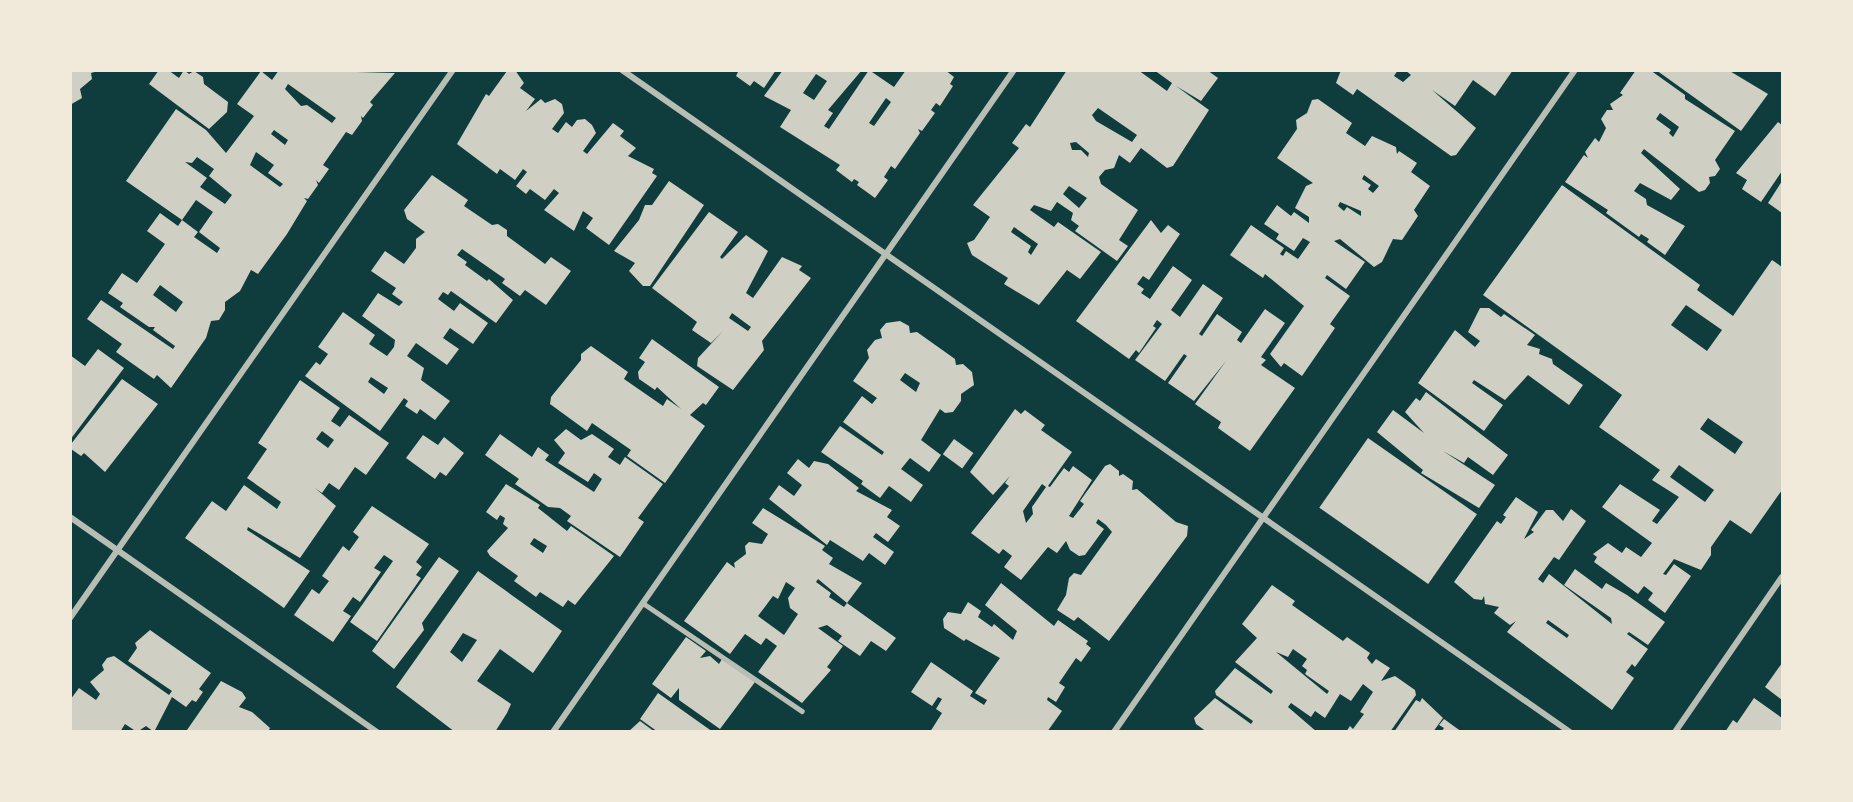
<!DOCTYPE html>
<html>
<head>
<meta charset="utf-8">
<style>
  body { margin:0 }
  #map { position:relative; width:1853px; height:802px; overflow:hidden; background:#0f3d3e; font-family:Inter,sans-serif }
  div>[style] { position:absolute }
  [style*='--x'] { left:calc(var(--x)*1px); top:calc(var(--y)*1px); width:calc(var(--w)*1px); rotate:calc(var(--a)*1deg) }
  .building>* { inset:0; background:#cfcfc3; transform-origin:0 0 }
  .service>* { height:4.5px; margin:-2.25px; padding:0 2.25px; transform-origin:2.25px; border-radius:2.25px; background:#b8beb3 }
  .minor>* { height:6px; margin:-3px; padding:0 3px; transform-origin:3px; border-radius:3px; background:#b8beb3 }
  span { translate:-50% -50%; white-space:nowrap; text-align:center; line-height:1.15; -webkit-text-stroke:6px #f1e9da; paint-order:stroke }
  .frame { position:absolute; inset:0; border:72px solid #f1e9da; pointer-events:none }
</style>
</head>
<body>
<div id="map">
  <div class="building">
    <i style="clip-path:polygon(70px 70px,98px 71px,91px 73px,92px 79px,80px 89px,82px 98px,70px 105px)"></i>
    <i style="clip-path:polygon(159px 70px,168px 70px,179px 78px,184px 70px,189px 74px,194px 71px,203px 77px,204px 84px,228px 102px,227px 112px,209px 129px,149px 84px)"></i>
    <i style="clip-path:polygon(evenodd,279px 70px,395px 73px,370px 102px,373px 105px,363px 118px,361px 116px,362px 121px,352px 135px,346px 132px,323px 165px,329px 169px,319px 183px,316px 180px,318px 185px,308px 199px,304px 198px,307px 201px,287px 234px,258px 274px,251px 270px,240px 291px,225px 302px,225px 310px,219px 320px,211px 321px,206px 338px,171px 388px,157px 375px,154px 379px,116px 352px,122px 344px,87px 319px,101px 300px,173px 349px,175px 346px,153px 330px,155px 327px,149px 327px,120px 307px,123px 303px,108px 293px,122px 273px,137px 283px,165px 244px,147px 231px,160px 213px,178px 226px,182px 220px,198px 232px,194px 237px,217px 253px,220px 248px,199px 232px,213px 212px,196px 200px,182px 220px,126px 181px,176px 109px,206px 130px,226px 153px,254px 116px,237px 104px,261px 71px,272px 80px,279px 70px,288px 84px,336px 118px,332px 123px,307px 105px,301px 106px,285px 89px,288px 84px,279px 70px,274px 130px,288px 140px,285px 145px,271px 134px,274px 130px,279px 70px,256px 152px,274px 165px,268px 173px,283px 184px,280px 187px,250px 165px,256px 152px,279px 70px,197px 157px,214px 169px,209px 176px,232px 195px,225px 204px,200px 187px,207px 178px,185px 162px,192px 163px,197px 157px,279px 70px,160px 285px,183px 302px,176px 312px,153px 295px,160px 285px)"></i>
    <i style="clip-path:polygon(515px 70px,524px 83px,520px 88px,535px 99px,526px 111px,541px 99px,545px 103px,555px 99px,562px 104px,564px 113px,552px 129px,558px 133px,566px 122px,572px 127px,577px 120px,585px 119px,592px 125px,596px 133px,583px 151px,587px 154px,613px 123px,624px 131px,620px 136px,636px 148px,628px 156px,654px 169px,652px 173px,657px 176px,609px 245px,586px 228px,593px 218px,583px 211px,574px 231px,544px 210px,559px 193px,554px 189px,545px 200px,530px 189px,526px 194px,516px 186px,527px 172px,523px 169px,515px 180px,500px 169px,497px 174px,457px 144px,486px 94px,489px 96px,507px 71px)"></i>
    <i style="clip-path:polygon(739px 70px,776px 70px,764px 88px,754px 81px,750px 86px,736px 76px)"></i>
    <i style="clip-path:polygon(evenodd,783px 70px,862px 70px,828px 110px,833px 113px,824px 126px,829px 129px,869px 70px,894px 87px,906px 70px,945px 70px,954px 77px,950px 84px,953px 86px,940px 106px,936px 103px,931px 110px,935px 113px,922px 131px,918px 129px,920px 133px,895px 169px,891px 166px,884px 177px,888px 180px,875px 198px,857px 185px,859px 182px,854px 179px,852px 182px,836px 170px,840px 165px,780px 127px,791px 110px,764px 96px,783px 70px,816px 74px,827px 81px,814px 100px,803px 93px,816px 74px,783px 70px,886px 98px,891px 102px,874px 126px,869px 123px,886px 98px)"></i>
    <i style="clip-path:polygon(evenodd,1067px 70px,1138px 70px,1167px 91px,1172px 83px,1154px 70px,1207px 70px,1218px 78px,1201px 101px,1176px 86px,1209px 110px,1173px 166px,1167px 168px,1141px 148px,1130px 163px,1119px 155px,1114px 168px,1105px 170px,1099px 177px,1101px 184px,1138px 210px,1119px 240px,1128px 246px,1117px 261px,1075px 231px,1079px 226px,1071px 220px,1073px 213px,1057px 202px,1051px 211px,1034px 205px,1030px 210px,1054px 227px,1058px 222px,1101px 252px,1080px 279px,1067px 270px,1039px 305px,1004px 284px,1008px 278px,972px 255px,967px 243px,974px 240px,990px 217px,973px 205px,1019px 148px,1012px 143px,1026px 124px,1030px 127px,1067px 70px,1098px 108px,1137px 135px,1132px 142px,1096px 121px,1092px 115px,1098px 108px,1067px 70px,1076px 142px,1089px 153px,1088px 157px,1081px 150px,1072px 150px,1070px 143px,1076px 142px,1067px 70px,1069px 186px,1087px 198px,1079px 208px,1063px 194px,1069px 186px,1067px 70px,1014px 227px,1038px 244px,1031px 255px,1028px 252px,1031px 246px,1011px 232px,1014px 227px)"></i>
    <i style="clip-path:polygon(1341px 70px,1398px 70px,1394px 76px,1403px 82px,1411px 75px,1405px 70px,1513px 70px,1495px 96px,1473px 80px,1455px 106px,1432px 90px,1476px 128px,1456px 155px,1451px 156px,1357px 89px,1353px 95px,1336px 83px)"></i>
    <i style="clip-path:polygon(evenodd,1636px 70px,1650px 70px,1685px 95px,1685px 99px,1735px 131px,1715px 160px,1720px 169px,1715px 176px,1709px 177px,1710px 183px,1705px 190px,1699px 192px,1644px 149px,1641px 153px,1680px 189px,1671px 200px,1640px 183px,1634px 191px,1646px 199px,1647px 205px,1685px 226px,1665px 255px,1647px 242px,1649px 239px,1641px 234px,1639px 237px,1606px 213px,1608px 210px,1565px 182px,1584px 155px,1588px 158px,1585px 152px,1595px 138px,1599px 142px,1606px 128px,1601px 119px,1607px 110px,1613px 110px,1610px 104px,1623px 95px,1620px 93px,1636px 70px,1660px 113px,1679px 127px,1673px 137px,1669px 133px,1671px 130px,1656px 119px,1660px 113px)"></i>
    <i style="clip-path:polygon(1656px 70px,1728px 70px,1768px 94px,1741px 131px)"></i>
    <i style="clip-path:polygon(evenodd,1318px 99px,1352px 123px,1346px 133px,1365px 146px,1372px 136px,1396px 147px,1397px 154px,1399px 151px,1417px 163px,1411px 172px,1430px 186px,1414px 210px,1418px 216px,1402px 240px,1393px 239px,1382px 262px,1374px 267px,1340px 239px,1334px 241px,1365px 262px,1346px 289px,1327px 275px,1325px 278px,1350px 296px,1330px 324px,1335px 328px,1302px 376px,1284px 363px,1281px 367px,1270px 354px,1304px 306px,1265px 274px,1263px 278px,1230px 255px,1251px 225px,1284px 248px,1280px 254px,1283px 256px,1286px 251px,1298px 259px,1310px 242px,1303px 238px,1294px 251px,1276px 239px,1279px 234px,1264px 224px,1277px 205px,1291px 216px,1294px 212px,1309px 223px,1309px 217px,1295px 208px,1306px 186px,1313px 183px,1277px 158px,1297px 129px,1296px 120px,1307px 113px,1312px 100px,1318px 99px,1364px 175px,1379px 186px,1373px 193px,1368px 189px,1371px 185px,1362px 179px,1364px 175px,1318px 99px,1340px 202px,1361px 211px,1361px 216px,1347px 207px,1344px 211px,1338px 206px,1340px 202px)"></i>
    <i style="clip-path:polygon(1778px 122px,1782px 125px,1782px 171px,1761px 202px,1742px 189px,1747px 180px,1736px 173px)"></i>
    <i style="clip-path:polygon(evenodd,432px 175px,468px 200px,464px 206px,492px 225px,498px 224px,507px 230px,507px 236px,545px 264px,551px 257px,571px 271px,546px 305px,525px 290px,520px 296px,502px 283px,505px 279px,462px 249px,457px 255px,467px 262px,465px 265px,487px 281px,489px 279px,513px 300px,496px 323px,451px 291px,448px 295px,443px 292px,438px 299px,454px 311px,460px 303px,488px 323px,473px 344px,450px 328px,443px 338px,459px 349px,447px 365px,416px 343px,407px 356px,424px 368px,421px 380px,450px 401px,435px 420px,420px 409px,417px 414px,405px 406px,408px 401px,404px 398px,380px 431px,305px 376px,316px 362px,320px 365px,328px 354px,318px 347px,343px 312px,375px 335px,369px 344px,387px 356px,394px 347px,395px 340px,362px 316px,378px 293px,399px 306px,403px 302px,392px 294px,396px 288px,371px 271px,385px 251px,404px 264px,416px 248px,416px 239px,425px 232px,407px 219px,404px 210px,432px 175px,371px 377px,388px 388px,384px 394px,368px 382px,371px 377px)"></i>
    <i style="clip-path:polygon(669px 181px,704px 205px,650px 286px,643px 286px,629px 271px,635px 263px,614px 251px,639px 220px,645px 205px,652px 205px)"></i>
    <i style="clip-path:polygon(1782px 181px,1782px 213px,1768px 203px)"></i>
    <i style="clip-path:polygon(evenodd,1562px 185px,1700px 285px,1697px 290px,1733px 316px,1772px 260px,1782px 267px,1782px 490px,1751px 534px,1730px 520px,1711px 547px,1711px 555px,1701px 570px,1674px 559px,1663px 574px,1666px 575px,1674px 564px,1691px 576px,1665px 613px,1648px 600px,1653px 593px,1644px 586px,1638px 594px,1594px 562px,1597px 557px,1593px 554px,1608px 543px,1622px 553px,1626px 547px,1641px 557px,1652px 543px,1602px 507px,1620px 484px,1660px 510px,1652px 521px,1657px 524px,1679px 497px,1652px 480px,1660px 470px,1599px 427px,1622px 395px,1483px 295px,1562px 185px,1686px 305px,1722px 330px,1707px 351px,1671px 325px,1686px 305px,1562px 185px,1708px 418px,1743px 442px,1735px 454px,1700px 429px,1708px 418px,1562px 185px,1679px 465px,1714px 490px,1705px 502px,1670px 477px,1679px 465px)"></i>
    <i style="clip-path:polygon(evenodd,709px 212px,738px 232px,720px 257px,722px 259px,746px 235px,768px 251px,746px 293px,753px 298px,782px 257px,802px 266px,799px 270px,811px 278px,762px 341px,764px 350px,733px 390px,697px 366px,698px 358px,723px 331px,711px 343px,692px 330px,697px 322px,652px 288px,709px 212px,732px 313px,751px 327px,748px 331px,729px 318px,732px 313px)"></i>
    <i style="clip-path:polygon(1151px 220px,1161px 233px,1168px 225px,1180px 234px,1149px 280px,1143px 276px,1137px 284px,1144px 289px,1141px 293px,1150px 299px,1173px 266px,1192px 280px,1171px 310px,1180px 317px,1203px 284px,1223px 298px,1199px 334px,1202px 336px,1217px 314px,1242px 332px,1237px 340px,1241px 343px,1265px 309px,1285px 323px,1261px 357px,1266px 360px,1261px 365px,1295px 388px,1250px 451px,1218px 428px,1221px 422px,1195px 404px,1226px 361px,1194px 401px,1168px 383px,1187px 356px,1184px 354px,1165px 381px,1135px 360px,1162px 324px,1157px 320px,1153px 326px,1156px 328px,1139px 353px,1136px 350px,1129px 359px,1076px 321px)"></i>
    <i style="clip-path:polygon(1480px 308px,1489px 308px,1501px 317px,1504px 314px,1535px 335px,1527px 345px,1540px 349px,1539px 354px,1552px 359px,1553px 364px,1583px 385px,1569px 405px,1528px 375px,1505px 400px,1474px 380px,1472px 383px,1503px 405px,1484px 431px,1418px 383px,1455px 330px,1475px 347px,1480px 341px,1468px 332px)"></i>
    <i style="clip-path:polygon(evenodd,900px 321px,909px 326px,910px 333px,917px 332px,955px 359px,956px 365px,963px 364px,972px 372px,974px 385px,961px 394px,961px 401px,953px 412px,945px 413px,940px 409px,921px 440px,941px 455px,929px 472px,910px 458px,901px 469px,923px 485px,911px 502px,889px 486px,880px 498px,861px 484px,863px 481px,821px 452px,840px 426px,882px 455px,884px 452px,843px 422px,862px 396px,872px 404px,877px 398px,853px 381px,869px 358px,867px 350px,875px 340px,882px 338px,880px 330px,886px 323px,900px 321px,905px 373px,920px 383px,916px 392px,900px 380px,905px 373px)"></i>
    <i style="clip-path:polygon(652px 339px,719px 387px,706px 405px,703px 403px,690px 415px,705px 426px,665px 483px,627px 456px,631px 450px,592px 423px,587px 431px,550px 404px,551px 397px,581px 360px,581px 354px,591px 346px,628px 372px,624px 379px,663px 406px,667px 399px,681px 409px,657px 387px,655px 390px,639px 379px,638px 372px,645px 362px,639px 358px)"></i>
    <i style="clip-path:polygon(98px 349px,124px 368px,70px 440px,70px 355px,85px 366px)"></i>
    <i style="clip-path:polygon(122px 379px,158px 404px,105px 472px,84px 453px,81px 456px,71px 449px,71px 444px)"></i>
    <i style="clip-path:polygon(evenodd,300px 380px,340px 408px,331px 421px,340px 427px,349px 415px,389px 443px,366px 475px,355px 467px,339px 490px,329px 483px,322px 493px,315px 488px,336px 506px,300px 558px,248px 527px,247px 530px,310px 571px,284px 608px,185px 538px,212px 501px,226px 511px,244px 485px,277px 509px,281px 502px,247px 478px,267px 449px,258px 443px,300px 380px,322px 431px,334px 440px,328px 448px,316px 439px,322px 431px)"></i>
    <i style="clip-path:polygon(1426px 392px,1508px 455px,1493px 475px,1468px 457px,1464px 463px,1443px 451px,1495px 485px,1479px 508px,1421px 473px,1423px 470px,1377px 432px,1393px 410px,1424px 433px,1405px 412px,1416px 398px,1420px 401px)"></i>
    <i style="clip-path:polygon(evenodd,1015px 409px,1021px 414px,1025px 410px,1045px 425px,1041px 430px,1072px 452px,1048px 486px,1050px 487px,1064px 468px,1069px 472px,1073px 466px,1092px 480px,1069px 516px,1073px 518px,1084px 504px,1080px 501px,1105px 466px,1110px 464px,1119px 471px,1119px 476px,1123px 474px,1133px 481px,1132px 490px,1137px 489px,1176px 522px,1188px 526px,1187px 536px,1109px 641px,1078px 617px,1074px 621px,1057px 610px,1066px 595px,1069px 578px,1074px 573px,1081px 575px,1112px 532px,1106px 525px,1098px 519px,1096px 523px,1104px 529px,1085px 555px,1079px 556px,1070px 550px,1066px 541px,1057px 553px,1048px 547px,1021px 580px,1004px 567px,1012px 556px,1003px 549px,999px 554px,971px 533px,1009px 486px,1005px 483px,1010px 476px,993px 495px,970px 472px,1015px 409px,1042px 484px,1046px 487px,1032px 507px,1033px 514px,1026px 523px,1023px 511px,1042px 484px)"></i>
    <i style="clip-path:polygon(566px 429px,581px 440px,592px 434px,614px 449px,608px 457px,620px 465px,625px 457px,663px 484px,638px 518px,644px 522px,620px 557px,567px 521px,571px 516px,560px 508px,548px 507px,515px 484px,519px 479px,485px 455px,500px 434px,532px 457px,538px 447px,549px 455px,545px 460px,594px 492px,602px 479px,594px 473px,588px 482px,558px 463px,565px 453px,554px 440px)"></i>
    <i style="clip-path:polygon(423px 435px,438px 445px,444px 437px,464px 453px,446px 476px,440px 472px,435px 479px,406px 458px)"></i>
    <i style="left:1368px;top:438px;width:133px;height:85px;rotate:35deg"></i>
    <i style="left:954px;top:439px;width:24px;height:19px;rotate:36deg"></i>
    <i style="clip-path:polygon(798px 459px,809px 468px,814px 461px,828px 464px,859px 488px,856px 491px,892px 510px,887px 517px,900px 526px,888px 542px,876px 533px,873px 537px,894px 552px,885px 565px,869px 553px,863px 561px,830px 540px,827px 545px,769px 499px,779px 485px,794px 496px,802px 485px,787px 473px)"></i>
    <i style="clip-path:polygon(evenodd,506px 484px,540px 505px,538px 508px,567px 531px,571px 526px,614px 556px,575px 605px,568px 600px,563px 607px,540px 592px,536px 597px,514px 581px,518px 576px,490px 556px,487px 551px,508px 528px,503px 524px,505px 518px,500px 515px,497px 520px,486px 512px,506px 484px,534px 538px,547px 546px,543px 553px,530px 544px,534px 538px)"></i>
    <i style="clip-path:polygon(evenodd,1516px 497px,1538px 512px,1524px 539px,1534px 532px,1531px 530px,1546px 510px,1553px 510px,1563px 521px,1571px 509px,1586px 521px,1559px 560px,1554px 557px,1538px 579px,1543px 583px,1549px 574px,1612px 624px,1611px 618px,1564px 585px,1575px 569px,1602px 589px,1606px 583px,1627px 595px,1665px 622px,1648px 645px,1629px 632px,1627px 634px,1648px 649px,1635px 667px,1632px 664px,1626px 672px,1634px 678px,1612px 710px,1507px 632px,1516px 621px,1510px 625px,1494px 613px,1499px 607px,1485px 604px,1484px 596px,1482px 600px,1474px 599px,1454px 582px,1497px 521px,1501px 524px,1506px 517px,1503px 515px,1516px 497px,1548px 620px,1569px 635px,1567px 638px,1546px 623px,1548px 620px)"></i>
    <i style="clip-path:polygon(372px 506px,429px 544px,416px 562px,422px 567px,416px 575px,421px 578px,377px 641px,350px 622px,393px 561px,384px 555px,374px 568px,381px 572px,360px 602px,353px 597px,343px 611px,351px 616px,333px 642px,294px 615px,312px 589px,319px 594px,329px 581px,322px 576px,343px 546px,349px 551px,359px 537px,353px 532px)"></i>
    <i style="clip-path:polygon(evenodd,763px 508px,825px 546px,822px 550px,833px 558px,829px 564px,862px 583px,847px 603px,818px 579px,816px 582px,831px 593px,829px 597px,844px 607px,847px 603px,896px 638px,886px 651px,871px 641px,860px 656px,838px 641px,842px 636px,827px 625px,818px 628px,843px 646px,827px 667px,831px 670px,802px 703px,758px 672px,777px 646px,766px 638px,761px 645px,745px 634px,730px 654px,684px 621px,727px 562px,735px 568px,734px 563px,746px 554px,745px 546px,749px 542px,762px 544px,768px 534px,752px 523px,763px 508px,786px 582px,795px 588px,788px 598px,790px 608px,798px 614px,784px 635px,758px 616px,773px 596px,778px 599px,786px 582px)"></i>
    <i style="clip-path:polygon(439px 557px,459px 571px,422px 623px,424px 630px,394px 669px,372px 651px)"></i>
    <i style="clip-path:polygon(evenodd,478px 571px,562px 631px,533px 673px,500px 649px,477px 681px,511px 704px,507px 713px,495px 732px,455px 732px,396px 687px,478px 571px,463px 633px,477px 640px,462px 662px,450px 652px,463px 633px)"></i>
    <i style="clip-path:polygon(1001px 583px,1054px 626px,1058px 620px,1088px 641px,1086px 644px,1091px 648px,1081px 662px,1076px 658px,1059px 683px,1065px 687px,1056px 702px,1048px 697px,1047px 700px,1062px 711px,1047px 732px,930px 732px,942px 713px,936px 709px,942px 699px,938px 697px,932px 706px,911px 692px,931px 662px,973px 691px,970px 696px,984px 705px,987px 700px,975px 693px,1000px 658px,966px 639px,964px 641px,944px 628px,943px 619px,948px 612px,961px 614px,968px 602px,981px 611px,978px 617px,992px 627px,994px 624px,1013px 640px,1017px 631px,985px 605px)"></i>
    <i style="clip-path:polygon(evenodd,1272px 585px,1295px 601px,1292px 605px,1343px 641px,1347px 637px,1370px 653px,1367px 658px,1372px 664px,1376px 659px,1390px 668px,1381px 681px,1395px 676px,1415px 690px,1416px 695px,1390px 732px,1346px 732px,1350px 726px,1353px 729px,1364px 714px,1360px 712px,1373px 692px,1363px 684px,1351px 701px,1340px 694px,1325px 718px,1315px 711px,1311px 717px,1291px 703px,1288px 707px,1317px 732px,1207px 732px,1196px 724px,1194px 718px,1215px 698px,1251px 724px,1253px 721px,1216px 695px,1215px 691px,1235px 668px,1271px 694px,1273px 691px,1235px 662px,1257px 638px,1242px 624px,1272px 585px,1293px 649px,1307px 659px,1302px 666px,1307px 670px,1305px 674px,1329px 691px,1327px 694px,1276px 652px,1288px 657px,1293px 649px)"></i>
    <i style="clip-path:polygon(150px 630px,211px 673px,199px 689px,203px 692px,196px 702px,192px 700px,186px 707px,172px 697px,154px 732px,146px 726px,137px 732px,125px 724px,120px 732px,70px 732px,70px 700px,79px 688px,96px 700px,100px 694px,90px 682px,104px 670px,102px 665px,107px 658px,114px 656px,169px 695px,172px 691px,128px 661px,137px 648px,135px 643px)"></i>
    <i style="clip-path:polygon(686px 637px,706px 651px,700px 658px,710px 656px,719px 664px,722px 659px,755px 682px,720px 729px,679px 700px,679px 688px,671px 698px,652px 684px)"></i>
    <i style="clip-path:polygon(1782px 663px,1782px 700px,1765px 687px)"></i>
    <i style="clip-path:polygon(221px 681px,242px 692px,246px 698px,239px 707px,252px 712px,270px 728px,268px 732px,187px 730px)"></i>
    <i style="clip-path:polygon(658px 693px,713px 732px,658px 732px,640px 719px)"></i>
    <i style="clip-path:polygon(1422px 698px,1443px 718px,1433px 732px,1394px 732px,1416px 700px,1420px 702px)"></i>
    <i style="clip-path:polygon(1754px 698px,1782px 718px,1782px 732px,1725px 732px,1733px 720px,1737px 723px)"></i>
    <i style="clip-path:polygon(1444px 719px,1462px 732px,1441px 732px,1444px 728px,1439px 725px)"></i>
    <i style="clip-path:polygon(640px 721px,655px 732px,628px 732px)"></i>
  </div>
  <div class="service">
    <i style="--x:643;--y:603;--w:192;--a:34.2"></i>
  </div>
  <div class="minor">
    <i style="--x:622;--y:70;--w:1156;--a:34.93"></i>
    <i style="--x:70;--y:517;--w:375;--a:35"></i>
    <i style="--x:70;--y:618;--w:669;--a:-55.05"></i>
    <i style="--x:553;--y:732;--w:807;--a:-55.15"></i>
    <i style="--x:1114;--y:732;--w:807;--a:-55.15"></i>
    <i style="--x:1675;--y:732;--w:188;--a:-55.4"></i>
  </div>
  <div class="frame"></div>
</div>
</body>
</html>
